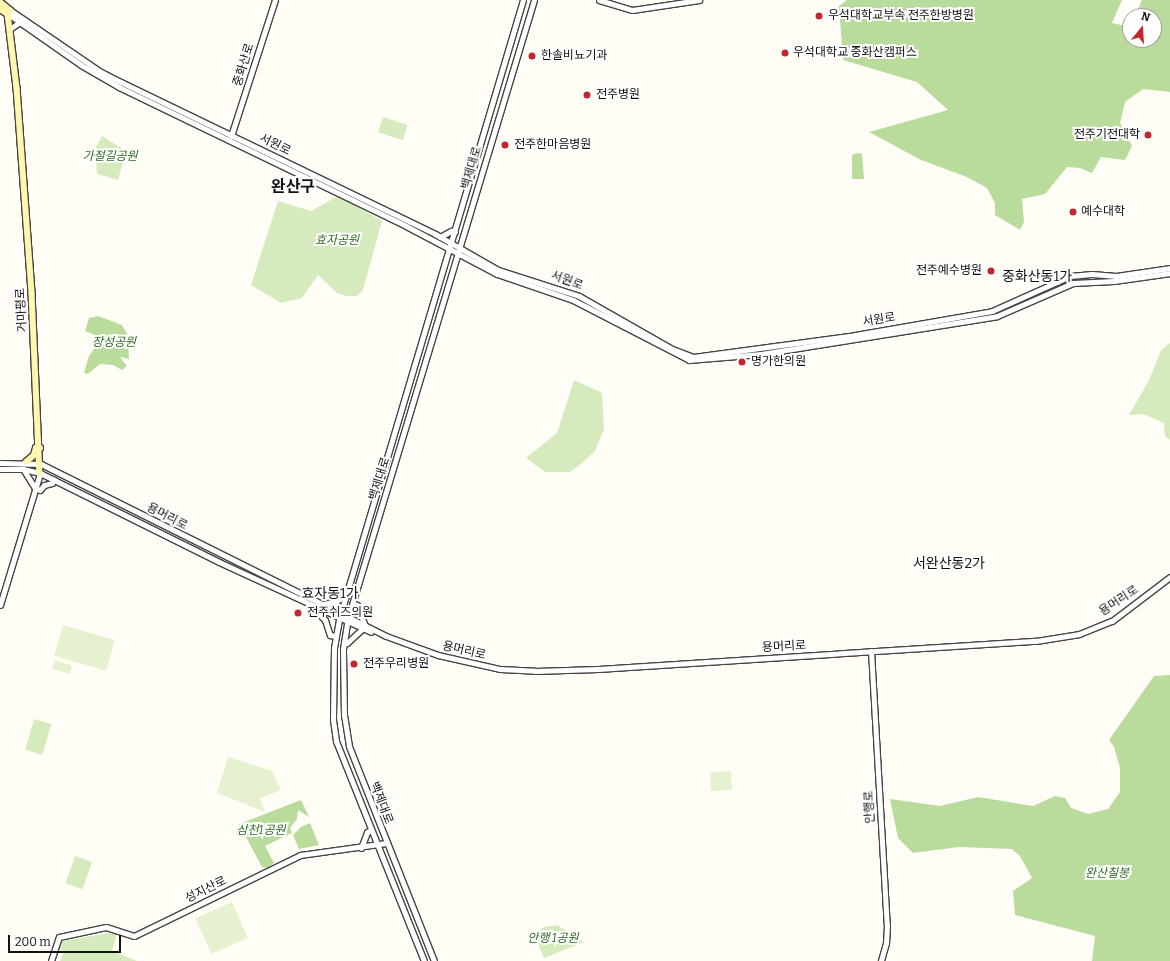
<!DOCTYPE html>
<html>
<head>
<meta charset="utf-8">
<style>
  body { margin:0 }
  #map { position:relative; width:1170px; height:961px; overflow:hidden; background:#fffdf5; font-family:Bitter,"Noto Sans KR",serif }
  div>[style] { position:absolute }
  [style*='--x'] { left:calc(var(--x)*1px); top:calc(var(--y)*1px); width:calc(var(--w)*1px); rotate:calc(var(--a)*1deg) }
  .green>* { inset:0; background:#d5ebbd; transform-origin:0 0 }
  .forest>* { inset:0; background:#b9dc9c }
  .pitch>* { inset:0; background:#e6f2cf; transform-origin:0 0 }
  .roads { filter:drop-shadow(1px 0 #444) drop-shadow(-1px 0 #444) drop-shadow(0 1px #444) drop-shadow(0 -1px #444) }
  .tertiary>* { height:5px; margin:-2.5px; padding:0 2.5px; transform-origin:2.5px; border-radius:2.5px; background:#fff }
  .secondary>* { height:5.5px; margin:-2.75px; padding:0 2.75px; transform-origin:2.75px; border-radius:2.75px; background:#fff6b0 }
  .dots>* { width:11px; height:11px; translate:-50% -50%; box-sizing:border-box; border:2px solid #fff; border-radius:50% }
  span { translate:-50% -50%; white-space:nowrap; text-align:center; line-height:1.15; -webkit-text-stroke:4px #fff; paint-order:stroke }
  .poi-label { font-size:12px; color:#111 }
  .left { translate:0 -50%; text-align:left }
  .right { translate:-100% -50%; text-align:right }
  .street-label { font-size:12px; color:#111 }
  .park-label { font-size:12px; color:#2f6b1f; font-style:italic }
  .quarter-label { font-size:14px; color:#111 }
  .district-label { font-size:16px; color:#111; font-weight:700 }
  .north { position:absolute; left:1122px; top:8px; width:40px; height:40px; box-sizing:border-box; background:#fff; border:1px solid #a0a0a0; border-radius:50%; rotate:18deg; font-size:11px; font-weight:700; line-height:16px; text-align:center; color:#111 }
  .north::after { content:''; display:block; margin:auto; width:14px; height:18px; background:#c4262e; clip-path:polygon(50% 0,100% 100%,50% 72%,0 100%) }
  .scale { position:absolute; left:8px; top:935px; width:113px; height:18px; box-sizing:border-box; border:2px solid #111; border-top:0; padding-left:5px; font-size:12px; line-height:14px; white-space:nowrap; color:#111; -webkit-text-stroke:3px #fff; paint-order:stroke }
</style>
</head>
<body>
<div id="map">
  <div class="green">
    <i style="left:383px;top:117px;width:26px;height:16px;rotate:18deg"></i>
    <i style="clip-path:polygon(102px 136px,126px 151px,118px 180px,97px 174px,95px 149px)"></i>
    <i style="clip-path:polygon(338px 196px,382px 221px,363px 290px,357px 296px,347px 296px,337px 293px,318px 275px,302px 298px,281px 303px,251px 285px,278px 201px,311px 211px)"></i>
    <i style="clip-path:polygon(1170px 343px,1170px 440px,1165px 436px,1164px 423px,1143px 414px,1129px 415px,1150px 378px,1161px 350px)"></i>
    <i style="clip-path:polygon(574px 380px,602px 393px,604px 429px,595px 451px,581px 464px,570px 472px,545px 472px,526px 458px,557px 433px)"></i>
    <i style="left:34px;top:719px;width:18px;height:32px;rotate:16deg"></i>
    <i style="left:75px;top:856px;width:18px;height:29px;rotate:19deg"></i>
    <i style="clip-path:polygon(557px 925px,584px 942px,544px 958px,534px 934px,544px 927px)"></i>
    <i style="clip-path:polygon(108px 933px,117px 934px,112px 951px,137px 961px,60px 961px,64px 951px,56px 948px,59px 942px)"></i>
  </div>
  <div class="forest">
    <i style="clip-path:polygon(847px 0,1122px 0,1112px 23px,1130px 27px,1130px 40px,1154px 40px,1154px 16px,1135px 16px,1142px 0,1170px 0,1170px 92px,1143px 89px,1125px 102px,1120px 123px,1132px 146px,1125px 160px,1101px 157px,1092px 173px,1080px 168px,1067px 167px,1045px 194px,1022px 199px,1024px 222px,1020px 230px,995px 215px,995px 203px,987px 188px,967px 177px,921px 160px,869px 132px,948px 110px,917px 82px,843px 60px,839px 6px)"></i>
    <i style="clip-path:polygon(858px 153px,862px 154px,864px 179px,852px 179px,852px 155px)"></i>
    <i style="clip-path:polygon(98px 316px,122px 325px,128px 336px,129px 359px,120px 357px,127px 366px,122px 370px,113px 365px,100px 364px,88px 374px,84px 373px,89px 356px,96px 346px,99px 337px,85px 331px,89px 318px)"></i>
    <i style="clip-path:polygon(1170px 675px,1170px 961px,1092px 961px,1095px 936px,1015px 915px,1013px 891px,1032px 878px,1020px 856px,1012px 849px,959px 847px,913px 853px,898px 838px,890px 799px,940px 806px,978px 797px,1033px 806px,1055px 796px,1065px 798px,1071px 808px,1088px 814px,1108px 809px,1120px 792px,1120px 768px,1114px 747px,1109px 740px,1154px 676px)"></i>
    <i style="clip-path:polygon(301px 800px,309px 817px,298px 810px,297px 819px,290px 828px,292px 833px,265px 846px,274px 863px,267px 868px,262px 867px,239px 824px)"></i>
    <i style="clip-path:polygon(310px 823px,319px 845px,299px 849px,293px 835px,301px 827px)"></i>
  </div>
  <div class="pitch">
    <i style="left:63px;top:625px;width:54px;height:32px;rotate:16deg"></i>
    <i style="left:55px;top:660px;width:18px;height:9px;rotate:19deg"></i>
    <i style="clip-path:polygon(228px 757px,272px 771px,281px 790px,260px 798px,265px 812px,217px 793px)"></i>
    <i style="left:731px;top:771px;width:19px;height:21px;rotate:87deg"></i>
    <i style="left:232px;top:902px;width:39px;height:40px;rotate:66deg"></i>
  </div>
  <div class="roads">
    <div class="tertiary">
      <i style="--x:599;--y:0;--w:34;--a:17"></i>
      <i style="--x:632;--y:10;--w:68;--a:-8.5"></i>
      <i style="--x:10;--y:10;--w:110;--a:34.3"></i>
      <i style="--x:101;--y:72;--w:22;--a:27"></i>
      <i style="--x:121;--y:82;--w:349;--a:25.8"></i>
      <i style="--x:435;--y:234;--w:73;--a:29.7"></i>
      <i style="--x:498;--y:270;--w:85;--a:17.8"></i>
      <i style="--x:579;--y:296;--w:105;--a:29.7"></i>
      <i style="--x:670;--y:348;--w:25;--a:21"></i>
      <i style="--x:693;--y:357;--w:163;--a:-7.7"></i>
      <i style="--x:855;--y:335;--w:139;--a:-9.9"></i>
      <i style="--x:992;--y:311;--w:85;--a:-24.2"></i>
      <i style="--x:1070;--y:276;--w:22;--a:-5"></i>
      <i style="--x:1092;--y:274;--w:24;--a:5"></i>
      <i style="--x:1116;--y:276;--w:55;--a:-8.4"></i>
      <i style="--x:8;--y:14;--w:89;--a:34.9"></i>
      <i style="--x:81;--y:65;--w:44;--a:30.1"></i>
      <i style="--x:119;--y:87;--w:319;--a:25.8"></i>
      <i style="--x:406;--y:226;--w:103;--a:27.8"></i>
      <i style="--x:497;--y:274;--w:80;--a:18.9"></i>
      <i style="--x:573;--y:300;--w:131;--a:27.3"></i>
      <i style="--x:689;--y:360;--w:72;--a:-4.8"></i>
      <i style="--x:761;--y:354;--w:239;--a:-9.1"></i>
      <i style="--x:997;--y:316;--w:83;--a:-23.5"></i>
      <i style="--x:1073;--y:283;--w:41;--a:-2.8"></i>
      <i style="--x:1114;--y:281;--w:57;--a:-8.1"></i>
      <i style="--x:11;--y:28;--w:11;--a:-34"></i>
      <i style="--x:231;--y:136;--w:143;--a:-72.1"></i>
      <i style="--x:440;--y:237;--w:13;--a:-29"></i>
      <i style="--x:451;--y:231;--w:4;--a:14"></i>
      <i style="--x:0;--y:463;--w:41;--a:1.4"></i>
      <i style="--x:41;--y:464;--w:385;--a:26.5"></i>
      <i style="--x:386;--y:636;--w:55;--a:20.1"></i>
      <i style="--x:438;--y:655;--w:64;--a:12.7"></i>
      <i style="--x:500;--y:669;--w:35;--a:3"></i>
      <i style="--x:535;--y:671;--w:63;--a:-1.8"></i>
      <i style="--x:598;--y:669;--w:439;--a:-3.7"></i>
      <i style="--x:1036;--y:641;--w:44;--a:-9.2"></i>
      <i style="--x:1079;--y:634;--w:35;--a:-22"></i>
      <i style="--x:1112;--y:621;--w:73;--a:-37.2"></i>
      <i style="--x:0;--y:469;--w:23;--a:0"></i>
      <i style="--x:23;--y:469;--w:17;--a:13"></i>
      <i style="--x:40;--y:473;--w:200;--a:26.4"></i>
      <i style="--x:219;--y:562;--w:167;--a:24.7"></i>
      <i style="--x:23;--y:469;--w:22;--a:58"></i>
      <i style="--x:35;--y:488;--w:5;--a:22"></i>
      <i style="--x:40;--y:490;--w:6;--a:-51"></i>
      <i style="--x:44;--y:485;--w:8;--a:-14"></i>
      <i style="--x:52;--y:483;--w:4;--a:-63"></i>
      <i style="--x:323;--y:604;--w:14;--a:-12"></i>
      <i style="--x:337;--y:601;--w:7;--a:-56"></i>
      <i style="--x:341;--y:595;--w:5;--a:11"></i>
      <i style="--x:353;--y:604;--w:4;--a:14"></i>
      <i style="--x:357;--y:605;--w:22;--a:69"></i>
      <i style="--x:0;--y:605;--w:138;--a:-73.1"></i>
      <i style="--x:319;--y:609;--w:4;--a:124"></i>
      <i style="--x:317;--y:612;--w:11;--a:45"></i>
      <i style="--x:325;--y:620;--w:16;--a:72"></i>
      <i style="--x:330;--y:635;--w:6;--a:9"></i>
      <i style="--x:344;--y:642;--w:3;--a:18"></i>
      <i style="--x:347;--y:643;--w:21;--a:-43"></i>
      <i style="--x:871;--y:651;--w:274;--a:86.7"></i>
      <i style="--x:887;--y:925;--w:18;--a:93"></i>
      <i style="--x:886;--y:943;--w:19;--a:106"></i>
      <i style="--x:361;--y:848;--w:17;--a:-69"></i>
      <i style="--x:367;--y:832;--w:4;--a:-27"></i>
      <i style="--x:51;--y:961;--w:25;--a:-72"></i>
      <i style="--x:59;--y:937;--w:48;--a:-12"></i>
      <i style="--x:106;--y:927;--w:29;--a:18"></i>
      <i style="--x:134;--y:936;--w:185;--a:-26"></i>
      <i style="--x:300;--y:855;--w:87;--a:-7.9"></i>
      <i style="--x:424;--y:961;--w:237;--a:-111.8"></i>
      <i style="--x:336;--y:741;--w:22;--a:-98"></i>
      <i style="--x:333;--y:719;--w:71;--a:-89.2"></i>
      <i style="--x:334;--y:648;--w:29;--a:-80"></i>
      <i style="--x:339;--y:619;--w:646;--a:-73.45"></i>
      <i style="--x:434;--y:961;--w:231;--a:-111.6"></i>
      <i style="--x:349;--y:746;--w:30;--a:-99"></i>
      <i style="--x:344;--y:716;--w:67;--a:-90.9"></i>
      <i style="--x:343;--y:649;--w:31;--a:-81"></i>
      <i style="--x:348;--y:618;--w:645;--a:-73.25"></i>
    </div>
    <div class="secondary">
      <i style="--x:0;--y:2;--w:13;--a:39"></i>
      <i style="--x:10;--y:10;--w:4;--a:117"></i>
      <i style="--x:8;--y:14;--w:75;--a:83.1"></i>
      <i style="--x:17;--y:88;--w:206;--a:85.8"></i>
      <i style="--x:32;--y:293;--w:180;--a:87.5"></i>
      <i style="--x:0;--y:9;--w:9;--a:32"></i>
      <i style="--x:26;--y:462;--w:11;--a:-41"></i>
      <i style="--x:34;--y:455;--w:7;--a:-74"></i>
      <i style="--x:36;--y:448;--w:4;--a:0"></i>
    </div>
  </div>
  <div class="dots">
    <i style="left:819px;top:16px;background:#c4262e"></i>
    <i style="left:785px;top:53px;background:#c4262e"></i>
    <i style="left:532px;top:56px;background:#c4262e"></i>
    <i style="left:587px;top:95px;background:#c4262e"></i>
    <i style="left:1148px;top:135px;background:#c4262e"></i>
    <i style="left:505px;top:145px;background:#c4262e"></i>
    <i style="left:1073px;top:212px;background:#c4262e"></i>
    <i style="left:991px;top:271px;background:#c4262e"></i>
    <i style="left:742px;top:362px;background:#c4262e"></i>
    <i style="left:298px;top:613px;background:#c4262e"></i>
    <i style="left:354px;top:664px;background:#c4262e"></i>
  </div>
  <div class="poi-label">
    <span class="left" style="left:828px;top:16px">우석대학교부속 전주한방병원</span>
    <span class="left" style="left:793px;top:53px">우석대학교 중화산캠퍼스</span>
    <span class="left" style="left:541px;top:56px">한솔비뇨기과</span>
    <span class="left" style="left:596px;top:95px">전주병원</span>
    <span class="right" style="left:1140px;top:135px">전주기전대학</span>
    <span class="left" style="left:514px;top:145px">전주한마음병원</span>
    <span class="left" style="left:1081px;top:212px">예수대학</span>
    <span class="right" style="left:982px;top:271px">전주예수병원</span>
    <span class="left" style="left:751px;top:362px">명가한의원</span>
    <span class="left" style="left:307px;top:613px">전주쉬즈의원</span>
    <span class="left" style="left:363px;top:664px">전주우리병원</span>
  </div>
  <div class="street-label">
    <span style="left:244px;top:65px;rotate:-73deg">중화산로</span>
    <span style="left:275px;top:145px;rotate:26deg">서원로</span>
    <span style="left:472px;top:168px;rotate:-74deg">백제대로</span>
    <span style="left:567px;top:281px;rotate:20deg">서원로</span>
    <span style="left:22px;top:310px;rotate:-93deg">거마평로</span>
    <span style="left:879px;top:320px;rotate:-9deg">서원로</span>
    <span style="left:380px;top:479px;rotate:-73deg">백제대로</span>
    <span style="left:167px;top:517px;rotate:27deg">용머리로</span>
    <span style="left:1119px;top:601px;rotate:-34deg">용머리로</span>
    <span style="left:784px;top:647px;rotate:-3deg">용머리로</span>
    <span style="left:464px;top:651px;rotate:13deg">용머리로</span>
    <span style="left:381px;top:803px;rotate:69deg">백제대로</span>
    <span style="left:870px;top:807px;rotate:-93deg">안행로</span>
    <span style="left:206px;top:890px;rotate:-26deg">성지산로</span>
  </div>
  <div class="park-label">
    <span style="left:110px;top:157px">가절길공원</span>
    <span style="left:337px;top:241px">효자공원</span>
    <span style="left:114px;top:343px">장성공원</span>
    <span style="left:261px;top:831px">삼천1공원</span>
    <span style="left:1107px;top:874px">완산칠봉</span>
    <span style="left:553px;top:939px">안행 1공원</span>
  </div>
  <div class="quarter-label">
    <span style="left:1037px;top:277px">중화산동1가</span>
    <span style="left:949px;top:564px">서완산동2가</span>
    <span style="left:330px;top:594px">효자동1가</span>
  </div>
  <div class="district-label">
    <span style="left:293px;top:187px">완산구</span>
  </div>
  <div class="north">N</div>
  <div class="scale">200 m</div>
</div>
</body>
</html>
